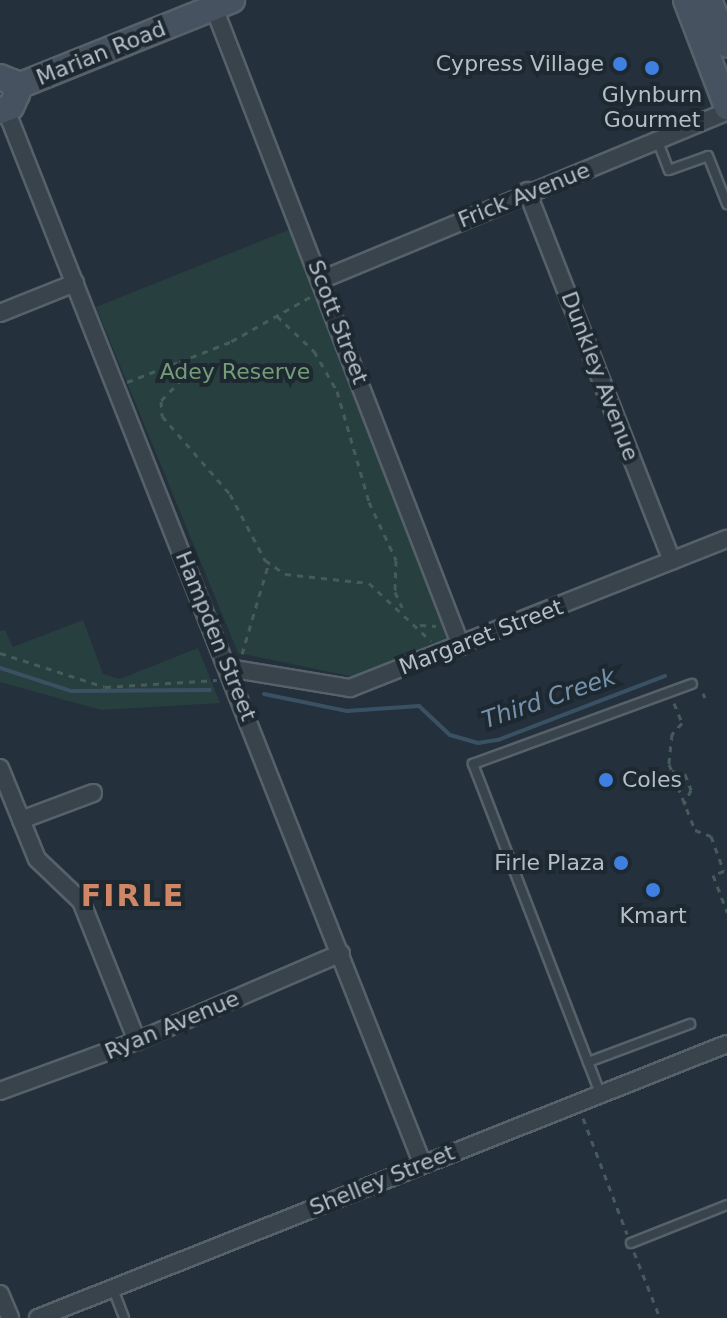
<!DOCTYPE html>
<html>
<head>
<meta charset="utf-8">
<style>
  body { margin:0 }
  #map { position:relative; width:727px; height:1318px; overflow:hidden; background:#24313c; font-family:"DejaVu Sans",sans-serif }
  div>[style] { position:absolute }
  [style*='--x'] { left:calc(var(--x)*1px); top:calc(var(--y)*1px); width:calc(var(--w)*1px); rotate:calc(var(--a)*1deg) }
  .green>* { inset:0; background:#273f3e }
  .stream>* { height:4px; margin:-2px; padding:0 2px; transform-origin:2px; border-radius:2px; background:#3a5164 }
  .path>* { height:3px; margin-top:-1.5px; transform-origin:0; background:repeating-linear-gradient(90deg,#465b5b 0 6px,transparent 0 12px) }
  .roads { filter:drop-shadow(2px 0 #56616a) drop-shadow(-2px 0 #56616a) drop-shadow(0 2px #56616a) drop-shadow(0 -2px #56616a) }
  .lane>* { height:8px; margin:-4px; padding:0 4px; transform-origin:4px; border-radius:4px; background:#38434c }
  .street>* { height:16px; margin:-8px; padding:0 8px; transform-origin:8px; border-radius:8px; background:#38434c }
  .secondary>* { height:24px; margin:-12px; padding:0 12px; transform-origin:12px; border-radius:12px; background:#46525f }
  .dots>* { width:22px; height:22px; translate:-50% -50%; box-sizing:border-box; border:4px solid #1d2831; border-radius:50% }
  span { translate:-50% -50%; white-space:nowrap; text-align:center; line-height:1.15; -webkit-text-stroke:8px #1d2831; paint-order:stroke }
  .street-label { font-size:22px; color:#b4bec7 }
  .poi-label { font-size:22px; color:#b4bec7 }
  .right { translate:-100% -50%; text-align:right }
  .left { translate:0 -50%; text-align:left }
  .park-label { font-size:22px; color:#739c77 }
  .water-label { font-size:24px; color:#7592aa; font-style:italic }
  .district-label { font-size:30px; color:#d08766; font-weight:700; letter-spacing:2px }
</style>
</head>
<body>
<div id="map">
  <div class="green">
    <i style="clip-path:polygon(291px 229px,453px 643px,355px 677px,238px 653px,96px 307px)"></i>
    <i style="clip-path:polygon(83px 620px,103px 674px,120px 679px,198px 648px,220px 703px,101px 710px,0 682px,0 631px,5px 630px,13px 647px)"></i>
  </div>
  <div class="stream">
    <i style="--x:0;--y:668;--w:75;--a:17.9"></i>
    <i style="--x:71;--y:691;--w:139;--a:-0.4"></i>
    <i style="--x:264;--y:694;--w:85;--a:11.6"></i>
    <i style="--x:347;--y:711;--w:72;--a:-4"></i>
    <i style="--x:419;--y:706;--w:42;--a:43.1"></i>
    <i style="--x:450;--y:735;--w:29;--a:16"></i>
    <i style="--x:478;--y:743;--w:20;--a:-9"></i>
    <i style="--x:498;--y:740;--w:179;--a:-21"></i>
  </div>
  <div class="path">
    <i style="--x:310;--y:297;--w:92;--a:150.6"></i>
    <i style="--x:230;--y:342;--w:55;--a:158.6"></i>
    <i style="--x:179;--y:362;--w:17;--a:80"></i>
    <i style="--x:182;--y:379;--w:30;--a:134"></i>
    <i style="--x:161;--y:401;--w:15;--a:86"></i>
    <i style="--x:162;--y:416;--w:103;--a:48.9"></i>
    <i style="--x:230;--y:494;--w:75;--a:62.1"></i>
    <i style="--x:265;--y:560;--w:24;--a:35"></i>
    <i style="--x:285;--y:574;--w:84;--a:6.1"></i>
    <i style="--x:369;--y:583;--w:85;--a:43.1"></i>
    <i style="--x:277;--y:316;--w:51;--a:43.4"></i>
    <i style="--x:314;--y:351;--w:46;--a:60.1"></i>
    <i style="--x:337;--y:391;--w:116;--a:73.9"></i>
    <i style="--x:369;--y:502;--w:64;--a:65"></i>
    <i style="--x:396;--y:560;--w:32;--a:92"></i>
    <i style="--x:395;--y:592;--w:17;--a:65"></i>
    <i style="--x:127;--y:382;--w:56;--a:-21"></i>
    <i style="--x:420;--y:625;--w:16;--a:4"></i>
    <i style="--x:0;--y:653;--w:110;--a:17.9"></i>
    <i style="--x:105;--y:687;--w:112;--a:-3.6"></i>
    <i style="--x:242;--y:654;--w:96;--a:-73.6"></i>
    <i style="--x:703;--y:693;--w:5;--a:68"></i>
    <i style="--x:674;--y:703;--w:22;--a:68"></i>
    <i style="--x:682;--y:723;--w:15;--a:132"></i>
    <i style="--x:672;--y:734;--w:30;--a:96"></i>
    <i style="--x:669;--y:764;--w:71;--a:68.5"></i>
    <i style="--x:695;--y:830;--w:17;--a:21"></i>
    <i style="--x:711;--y:836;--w:37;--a:70"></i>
    <i style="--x:724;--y:871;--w:12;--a:160"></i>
    <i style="--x:713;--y:875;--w:40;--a:69"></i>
    <i style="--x:672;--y:771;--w:13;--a:13"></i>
    <i style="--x:685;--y:774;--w:17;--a:69"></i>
    <i style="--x:691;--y:790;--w:16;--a:117"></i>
    <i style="--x:583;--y:1118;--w:124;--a:69.2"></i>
    <i style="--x:634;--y:1252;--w:71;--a:68.5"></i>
  </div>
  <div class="roads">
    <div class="lane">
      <i style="--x:658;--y:142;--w:30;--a:69"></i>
      <i style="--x:669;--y:170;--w:41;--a:-19.7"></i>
      <i style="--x:708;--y:156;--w:52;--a:68.4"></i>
      <i style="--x:588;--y:1062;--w:109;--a:-20.4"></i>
      <i style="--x:600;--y:1093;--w:353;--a:-111.1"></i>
      <i style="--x:473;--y:764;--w:233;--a:-20.1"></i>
      <i style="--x:631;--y:1243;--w:103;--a:-21.6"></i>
      <i style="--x:113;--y:1289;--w:31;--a:69"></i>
    </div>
    <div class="street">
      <i style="--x:211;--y:0;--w:693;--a:68.84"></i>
      <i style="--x:6;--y:110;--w:1132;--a:68.44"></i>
      <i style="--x:527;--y:191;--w:397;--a:68.6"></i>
      <i style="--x:323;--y:279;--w:437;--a:-22.5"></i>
      <i style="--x:0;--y:313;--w:81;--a:-21.8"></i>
      <i style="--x:228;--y:668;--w:124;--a:9.3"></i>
      <i style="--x:350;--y:688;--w:405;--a:-21.6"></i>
      <i style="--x:0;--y:768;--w:98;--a:67.9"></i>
      <i style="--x:37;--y:859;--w:61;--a:43.7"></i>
      <i style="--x:81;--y:901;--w:151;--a:68.2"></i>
      <i style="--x:21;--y:820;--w:77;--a:-20.6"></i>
      <i style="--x:0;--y:1091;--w:146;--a:-20.1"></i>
      <i style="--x:137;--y:1041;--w:222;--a:-23.3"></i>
      <i style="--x:0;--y:1294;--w:26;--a:67"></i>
      <i style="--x:38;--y:1318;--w:741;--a:-21.69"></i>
    </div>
    <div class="secondary">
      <i style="--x:686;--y:0;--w:115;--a:69"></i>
      <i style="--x:709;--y:0;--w:48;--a:68.2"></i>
      <i style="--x:0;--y:77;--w:13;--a:23"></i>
      <i style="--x:12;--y:82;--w:13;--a:67"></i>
      <i style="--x:17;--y:94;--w:14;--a:115"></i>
      <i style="--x:11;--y:107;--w:12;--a:160"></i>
      <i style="--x:16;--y:87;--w:233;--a:-21.9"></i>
    </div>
  </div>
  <div class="dots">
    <i style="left:620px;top:64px;background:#3f7fe0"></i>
    <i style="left:652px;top:68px;background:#3f7fe0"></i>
    <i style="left:606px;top:780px;background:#3f7fe0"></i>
    <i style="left:621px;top:863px;background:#3f7fe0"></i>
    <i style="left:653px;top:890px;background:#3f7fe0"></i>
  </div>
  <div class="street-label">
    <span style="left:101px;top:53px;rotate:-22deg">Marian Road</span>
    <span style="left:524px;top:195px;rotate:-22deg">Frick Avenue</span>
    <span style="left:338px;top:322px;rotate:69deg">Scott Street</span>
    <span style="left:600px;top:376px;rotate:69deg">Dunkley Avenue</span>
    <span style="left:216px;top:636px;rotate:68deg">Hampden Street</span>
    <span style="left:481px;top:637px;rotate:-21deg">Margaret Street</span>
    <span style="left:172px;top:1025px;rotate:-23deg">Ryan Avenue</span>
    <span style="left:382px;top:1180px;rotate:-22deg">Shelley Street</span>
  </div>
  <div class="poi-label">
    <span class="right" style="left:604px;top:64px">Cypress Village</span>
    <span style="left:652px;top:107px">Glynburn<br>Gourmet</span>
    <span class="left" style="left:622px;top:780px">Coles</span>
    <span class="right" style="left:605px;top:863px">Firle Plaza</span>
    <span style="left:653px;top:916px">Kmart</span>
  </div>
  <div class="park-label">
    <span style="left:235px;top:372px">Adey Reserve</span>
  </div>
  <div class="water-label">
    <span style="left:549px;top:699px;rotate:-19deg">Third Creek</span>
  </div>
  <div class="district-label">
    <span style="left:133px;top:896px">FIRLE</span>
  </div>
</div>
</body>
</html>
